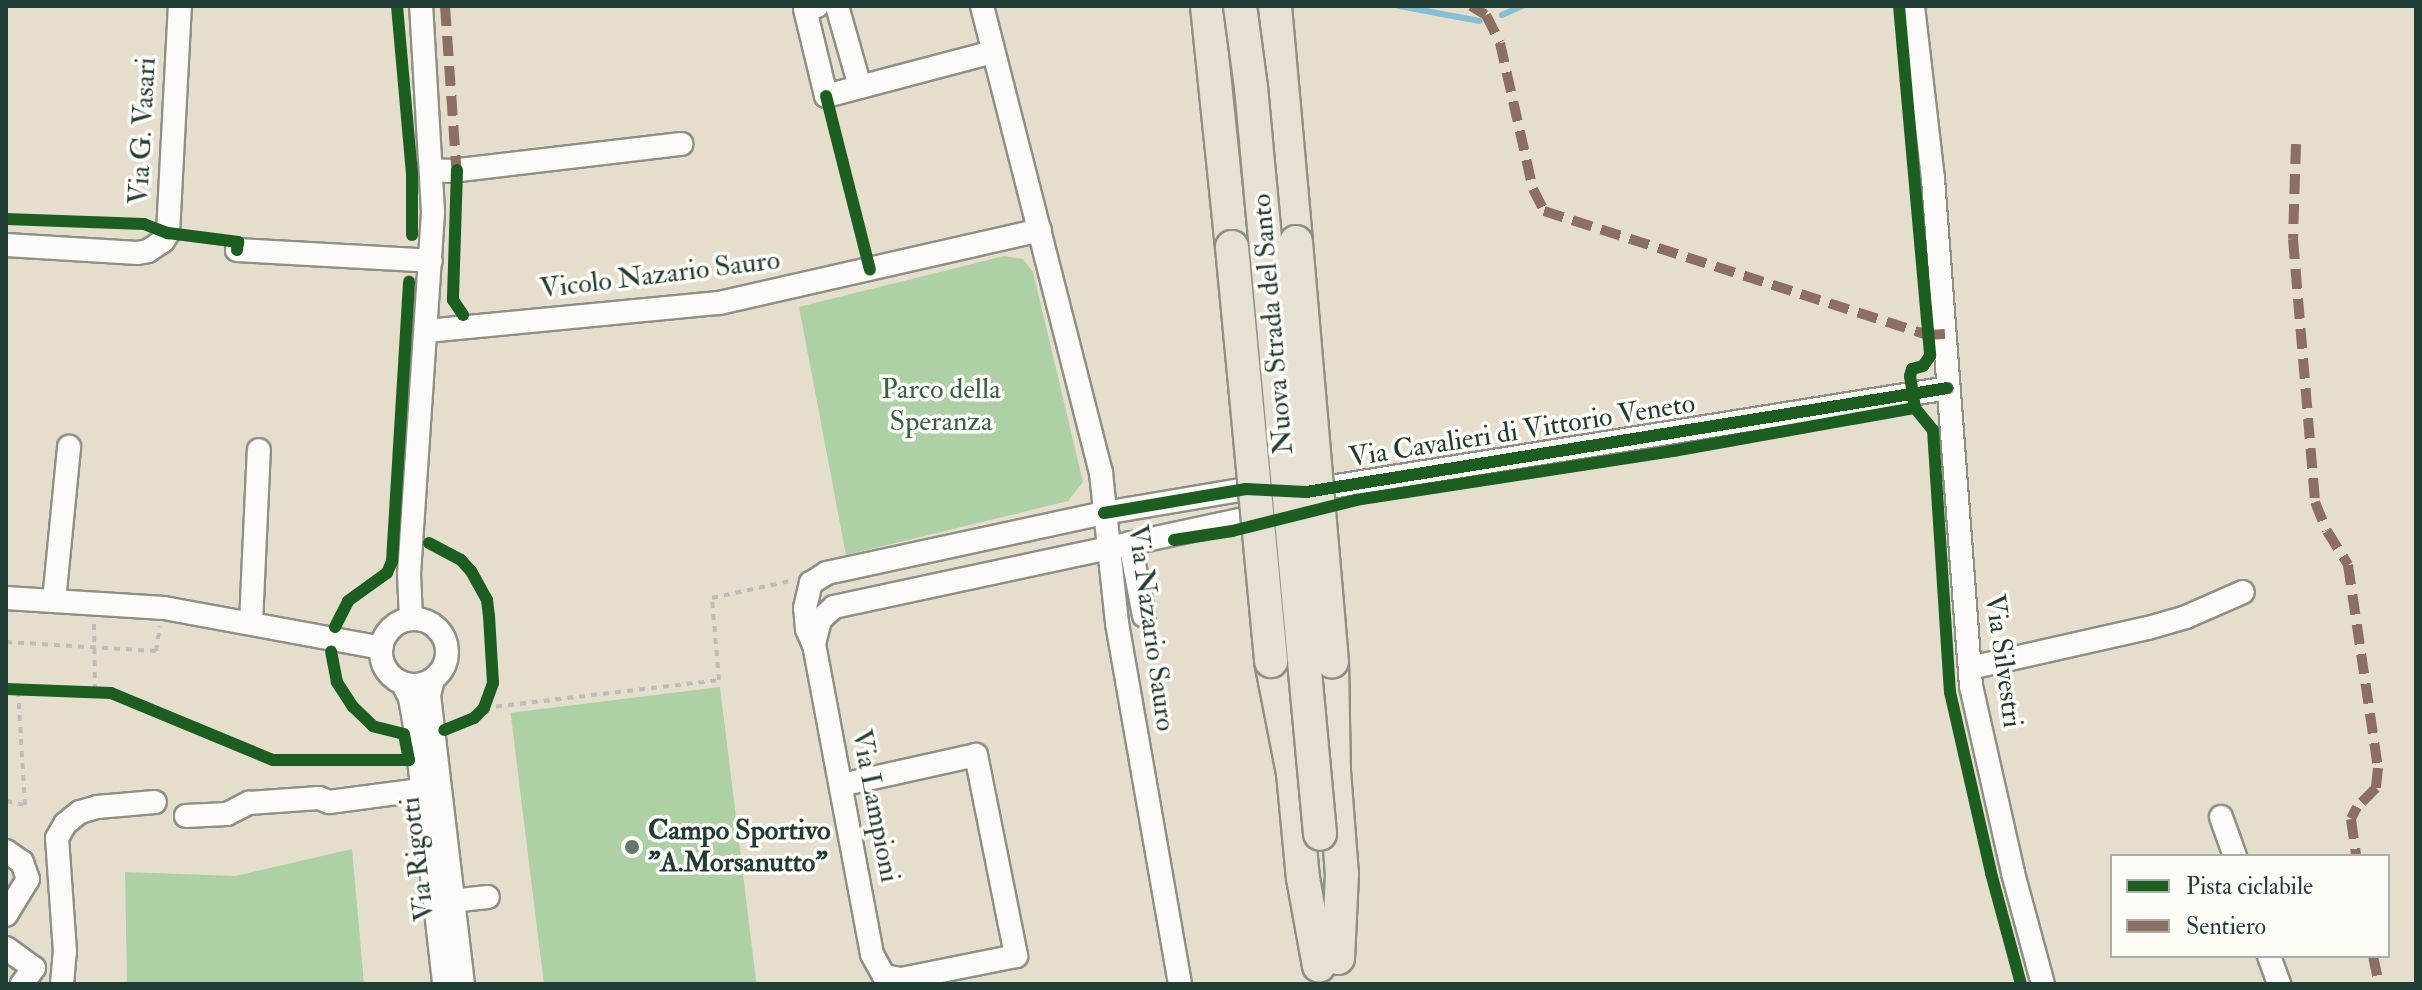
<!DOCTYPE html>
<html>
<head>
<meta charset="utf-8">
<style>
  body { margin:0 }
  #map { position:relative; width:2422px; height:990px; overflow:hidden; background:#e5decd; font-family:"IM FELL Double Pica",serif }
  div>[style] { position:absolute }
  [style*='--x'] { left:calc(var(--x)*1px); top:calc(var(--y)*1px); width:calc(var(--w)*1px); rotate:calc(var(--a)*1deg) }
  .green>* { inset:0; background:#add1a5; transform-origin:0 0 }
  .stream>* { height:6px; margin:-3px; padding:0 3px; transform-origin:3px; border-radius:3px; background:#86bed5 }
  .path>* { height:4px; margin-top:-2px; transform-origin:0; background:repeating-linear-gradient(90deg,#bcbeb9 0 6px,transparent 0 12px) }
  .roads { filter:drop-shadow(2px 0 #8e8f85) drop-shadow(-2px 0 #8e8f85) drop-shadow(0 2px #8e8f85) drop-shadow(0 -2px #8e8f85) }
  .minor>* { height:22px; margin:-11px; padding:0 11px; transform-origin:11px; border-radius:11px; background:#fbfaf8 }
  .minor>.ring { margin:-11px; padding:0; box-sizing:content-box; background:none; border:22px solid #fbfaf8; border-radius:50% }
  .highway>* { height:32px; margin:-16px; padding:0 16px; transform-origin:16px; border-radius:16px; background:#e6e1d3 }
  .bridges { filter:drop-shadow(2px 0 #8e8f85) drop-shadow(-2px 0 #8e8f85) drop-shadow(0 2px #8e8f85) drop-shadow(0 -2px #8e8f85) }
  .highway-bridge>* { height:32px; margin:-16px; padding:0 16px; transform-origin:16px; border-radius:16px; background:#e6e1d3 }
  .quiet>* { height:10px; margin-top:-5px; transform-origin:0; background:repeating-linear-gradient(90deg,#8d6e63 0 20px,transparent 0 30px) }
  .cycleway>* { height:12px; margin:-6px; padding:0 6px; transform-origin:6px; border-radius:6px; background:#1b5e20 }
  .dots>* { width:22px; height:22px; translate:-50% -50%; box-sizing:border-box; border:4px solid #fdfcf7; border-radius:50% }
  span { translate:-50% -50%; white-space:nowrap; text-align:center; line-height:1.15; -webkit-text-stroke:7px #fdfcf7; paint-order:stroke }
  .street-label { font-size:28px; color:#1f3d34 }
  .park-label { font-size:28px; color:#376048 }
  .poi-label { font-size:28px; color:#1f3d34; font-weight:700 }
  .left { translate:0 -50%; text-align:left }
  .frame { position:absolute; inset:0; border:8px solid #1f3d34; pointer-events:none }
  .legend { position:absolute; left:2110px; top:854px; width:280px; height:104px; box-sizing:border-box; background:#fdfcf7; border:2px solid #a4b0a9; margin:0; padding:10px 14px; list-style:none; font-size:24px; color:#1f3d34 }
  .legend li { display:flex; align-items:center; gap:16px; height:40px }
  .legend b { width:40px; border:2px solid #a4b0a9 }
</style>
</head>
<body>
<div id="map">
  <div class="green">
    <i style="clip-path:polygon(1004px 256px,1023px 259px,1033px 272px,1083px 482px,1068px 501px,846px 555px,799px 307px)"></i>
    <i style="left:720px;top:687px;width:299px;height:211px;rotate:83deg"></i>
    <i style="clip-path:polygon(352px 849px,364px 984px,127px 984px,125px 872px,236px 876px)"></i>
  </div>
  <div class="stream">
    <i style="--x:1399;--y:6;--w:82;--a:10.5"></i>
    <i style="--x:1502;--y:15;--w:22;--a:-24"></i>
  </div>
  <div class="path">
    <i style="--x:94;--y:624;--w:66;--a:89.1"></i>
    <i style="--x:6;--y:642;--w:150;--a:3.4"></i>
    <i style="--x:156;--y:651;--w:25;--a:-81"></i>
    <i style="--x:484;--y:708;--w:237;--a:-6.8"></i>
    <i style="--x:719;--y:680;--w:82;--a:-94.9"></i>
    <i style="--x:712;--y:598;--w:80;--a:-12.3"></i>
    <i style="--x:6;--y:801;--w:19;--a:12"></i>
    <i style="--x:25;--y:805;--w:116;--a:-93.5"></i>
  </div>
  <div class="roads">
    <div class="minor">
      <i style="--x:817;--y:6;--w:12;--a:166"></i>
      <i style="--x:805;--y:9;--w:89;--a:76.4"></i>
      <i style="--x:826;--y:96;--w:173;--a:-14.8"></i>
      <i style="--x:837;--y:6;--w:84;--a:74.1"></i>
      <i style="--x:982;--y:6;--w:482;--a:75.7"></i>
      <i style="--x:1101;--y:473;--w:151;--a:83.9"></i>
      <i style="--x:1117;--y:623;--w:366;--a:80.1"></i>
      <i style="--x:1913;--y:6;--w:174;--a:83.4"></i>
      <i style="--x:1933;--y:179;--w:508;--a:85.71"></i>
      <i style="--x:1971;--y:686;--w:192;--a:77.3"></i>
      <i style="--x:2013;--y:873;--w:115;--a:74.9"></i>
      <i style="--x:431;--y:170;--w:20;--a:3"></i>
      <i style="--x:451;--y:171;--w:232;--a:-6.7"></i>
      <i style="--x:6;--y:245;--w:132;--a:3.5"></i>
      <i style="--x:138;--y:253;--w:10;--a:-11"></i>
      <i style="--x:148;--y:251;--w:18;--a:-34"></i>
      <i style="--x:163;--y:241;--w:9;--a:-58"></i>
      <i style="--x:168;--y:233;--w:227;--a:-87"></i>
      <i style="--x:237;--y:250;--w:194;--a:3.2"></i>
      <i style="--x:427;--y:331;--w:293;--a:-5.5"></i>
      <i style="--x:719;--y:303;--w:329;--a:-12.8"></i>
      <i style="--x:1306;--y:491;--w:650;--a:-9.11"></i>
      <i style="--x:1130;--y:543;--w:74;--a:79.1"></i>
      <i style="--x:6;--y:598;--w:158;--a:3.6"></i>
      <i style="--x:164;--y:608;--w:221;--a:10.4"></i>
      <i style="--x:54;--y:601;--w:155;--a:-84.4"></i>
      <i class="ring" style="left:381px;top:619px;width:44px;height:44px"></i>
      <i style="--x:411;--y:619;--w:45;--a:-92.5"></i>
      <i style="--x:409;--y:574;--w:363;--a:-86.2"></i>
      <i style="--x:433;--y:212;--w:206;--a:-93.3"></i>
      <i style="--x:251;--y:623;--w:173;--a:-87.4"></i>
      <i style="--x:814;--y:644;--w:25;--a:-76"></i>
      <i style="--x:820;--y:620;--w:19;--a:-43"></i>
      <i style="--x:834;--y:607;--w:425;--a:-12.1"></i>
      <i style="--x:1250;--y:518;--w:56;--a:-25.2"></i>
      <i style="--x:1970;--y:668;--w:182;--a:-12.7"></i>
      <i style="--x:2148;--y:628;--w:40;--a:-16"></i>
      <i style="--x:2186;--y:617;--w:62;--a:-23.7"></i>
      <i style="--x:433;--y:680;--w:16;--a:105"></i>
      <i style="--x:429;--y:695;--w:291;--a:83.3"></i>
      <i style="--x:403;--y:684;--w:16;--a:63"></i>
      <i style="--x:410;--y:698;--w:36;--a:80"></i>
      <i style="--x:416;--y:733;--w:253;--a:83.6"></i>
      <i style="--x:841;--y:785;--w:138;--a:-12.5"></i>
      <i style="--x:976;--y:755;--w:205;--a:78.7"></i>
      <i style="--x:1016;--y:956;--w:117;--a:168.7"></i>
      <i style="--x:901;--y:979;--w:17;--a:-170"></i>
      <i style="--x:884;--y:976;--w:25;--a:-119"></i>
      <i style="--x:872;--y:954;--w:314;--a:-100.6"></i>
      <i style="--x:814;--y:645;--w:17;--a:-114"></i>
      <i style="--x:807;--y:629;--w:21;--a:-95"></i>
      <i style="--x:805;--y:608;--w:26;--a:-77"></i>
      <i style="--x:811;--y:583;--w:19;--a:-32"></i>
      <i style="--x:827;--y:573;--w:283;--a:-12.2"></i>
      <i style="--x:1104;--y:513;--w:144;--a:-9.6"></i>
      <i style="--x:1246;--y:489;--w:22;--a:3"></i>
      <i style="--x:186;--y:816;--w:41;--a:-2.8"></i>
      <i style="--x:227;--y:814;--w:25;--a:-27"></i>
      <i style="--x:249;--y:803;--w:70;--a:-4.1"></i>
      <i style="--x:319;--y:798;--w:11;--a:22"></i>
      <i style="--x:329;--y:802;--w:108;--a:-7.5"></i>
      <i style="--x:2221;--y:817;--w:41;--a:70.3"></i>
      <i style="--x:6;--y:851;--w:19;--a:35"></i>
      <i style="--x:22;--y:862;--w:18;--a:71"></i>
      <i style="--x:28;--y:879;--w:42;--a:121.4"></i>
      <i style="--x:442;--y:902;--w:46;--a:-6.2"></i>
      <i style="--x:6;--y:948;--w:34;--a:36"></i>
      <i style="--x:34;--y:968;--w:20;--a:127"></i>
      <i style="--x:2269;--y:956;--w:30;--a:70"></i>
      <i style="--x:62;--y:984;--w:32;--a:-85"></i>
      <i style="--x:65;--y:952;--w:114;--a:-94"></i>
      <i style="--x:57;--y:838;--w:16;--a:-60"></i>
      <i style="--x:65;--y:824;--w:19;--a:-39"></i>
      <i style="--x:80;--y:812;--w:18;--a:-16"></i>
      <i style="--x:97;--y:807;--w:58;--a:-4.9"></i>
    </div>
    <div class="highway">
      <i style="--x:1207;--y:6;--w:242;--a:84.1"></i>
      <i style="--x:1275;--y:6;--w:237;--a:84.9"></i>
      <i style="--x:1271;--y:661;--w:114;--a:78.9"></i>
      <i style="--x:1293;--y:773;--w:105;--a:84.6"></i>
      <i style="--x:1303;--y:878;--w:89;--a:79.7"></i>
      <i style="--x:1332;--y:661;--w:110;--a:89"></i>
      <i style="--x:1334;--y:771;--w:103;--a:85.6"></i>
      <i style="--x:1342;--y:874;--w:84;--a:92.7"></i>
    </div>
  </div>
  <div class="bridges">
    <div class="highway-bridge">
      <i style="--x:1240;--y:6;--w:82;--a:82.3"></i>
      <i style="--x:1251;--y:87;--w:750;--a:84.72"></i>
      <i style="--x:1296;--y:242;--w:421;--a:85.1"></i>
      <i style="--x:1232;--y:247;--w:416;--a:84.6"></i>
    </div>
  </div>
  <div class="quiet">
    <i style="--x:445;--y:6;--w:172;--a:86"></i>
    <i style="--x:1471;--y:6;--w:17;--a:31"></i>
    <i style="--x:1486;--y:15;--w:31;--a:63"></i>
    <i style="--x:1500;--y:43;--w:150;--a:77.3"></i>
    <i style="--x:1533;--y:189;--w:25;--a:63"></i>
    <i style="--x:1544;--y:211;--w:404;--a:17.9"></i>
    <i style="--x:1929;--y:335;--w:16;--a:-4"></i>
    <i style="--x:2296;--y:144;--w:95;--a:91.8"></i>
    <i style="--x:2293;--y:239;--w:264;--a:85.2"></i>
    <i style="--x:2315;--y:502;--w:31;--a:68"></i>
    <i style="--x:2327;--y:531;--w:40;--a:58"></i>
    <i style="--x:2348;--y:565;--w:205;--a:81.6"></i>
    <i style="--x:2378;--y:768;--w:20;--a:96"></i>
    <i style="--x:2376;--y:788;--w:27;--a:135"></i>
    <i style="--x:2357;--y:807;--w:13;--a:117"></i>
    <i style="--x:2351;--y:819;--w:37;--a:82"></i>
    <i style="--x:2373;--y:956;--w:29;--a:78"></i>
  </div>
  <div class="cycleway">
    <i style="--x:397;--y:6;--w:170;--a:84.9"></i>
    <i style="--x:412;--y:175;--w:60;--a:90"></i>
    <i style="--x:1899;--y:6;--w:351;--a:84.9"></i>
    <i style="--x:1930;--y:356;--w:12;--a:125"></i>
    <i style="--x:1923;--y:366;--w:11;--a:165"></i>
    <i style="--x:1912;--y:369;--w:7;--a:106"></i>
    <i style="--x:1910;--y:376;--w:32;--a:81"></i>
    <i style="--x:1915;--y:408;--w:28;--a:51"></i>
    <i style="--x:1933;--y:430;--w:263;--a:86.3"></i>
    <i style="--x:1950;--y:692;--w:186;--a:77.2"></i>
    <i style="--x:1991;--y:873;--w:115;--a:74.9"></i>
    <i style="--x:826;--y:96;--w:179;--a:75.8"></i>
    <i style="--x:457;--y:170;--w:130;--a:91.8"></i>
    <i style="--x:453;--y:300;--w:18;--a:56"></i>
    <i style="--x:6;--y:219;--w:138;--a:2.1"></i>
    <i style="--x:144;--y:224;--w:26;--a:21"></i>
    <i style="--x:168;--y:233;--w:71;--a:7.3"></i>
    <i style="--x:238;--y:242;--w:8;--a:97"></i>
    <i style="--x:1104;--y:513;--w:144;--a:-9.6"></i>
    <i style="--x:1246;--y:489;--w:60;--a:2.9"></i>
    <i style="--x:1306;--y:492;--w:650;--a:-9.2"></i>
    <i style="--x:1174;--y:540;--w:59;--a:-8.8"></i>
    <i style="--x:1232;--y:531;--w:128;--a:-14"></i>
    <i style="--x:1356;--y:500;--w:321;--a:-8.8"></i>
    <i style="--x:1673;--y:451;--w:246;--a:-10.1"></i>
    <i style="--x:429;--y:543;--w:36;--a:28"></i>
    <i style="--x:461;--y:560;--w:15;--a:48"></i>
    <i style="--x:471;--y:571;--w:33;--a:61"></i>
    <i style="--x:487;--y:600;--w:16;--a:83"></i>
    <i style="--x:489;--y:616;--w:67;--a:86.6"></i>
    <i style="--x:493;--y:683;--w:27;--a:110"></i>
    <i style="--x:484;--y:708;--w:14;--a:135"></i>
    <i style="--x:474;--y:718;--w:32;--a:158"></i>
    <i style="--x:335;--y:627;--w:29;--a:-63"></i>
    <i style="--x:348;--y:601;--w:48;--a:-35.7"></i>
    <i style="--x:387;--y:573;--w:13;--a:-67"></i>
    <i style="--x:392;--y:561;--w:280;--a:-86.5"></i>
    <i style="--x:6;--y:689;--w:105;--a:2.2"></i>
    <i style="--x:111;--y:693;--w:175;--a:22.5"></i>
    <i style="--x:273;--y:760;--w:136;--a:0"></i>
    <i style="--x:409;--y:760;--w:26;--a:-101"></i>
    <i style="--x:404;--y:734;--w:32;--a:-166"></i>
    <i style="--x:373;--y:726;--w:28;--a:-136"></i>
    <i style="--x:353;--y:707;--w:30;--a:-123"></i>
    <i style="--x:337;--y:682;--w:31;--a:-101"></i>
  </div>
  <div class="dots">
    <i style="left:632px;top:847px;background:#64756a"></i>
  </div>
  <div class="street-label">
    <span style="left:143px;top:131px;rotate:-87deg">Via G. Vasari</span>
    <span style="left:660px;top:275px;rotate:-7deg">Vicolo Nazario Sauro</span>
    <span style="left:1273px;top:324px;rotate:-95deg">Nuova Strada del Santo</span>
    <span style="left:1522px;top:431px;rotate:-9deg">Via Cavalieri di Vittorio Veneto</span>
    <span style="left:1151px;top:628px;rotate:82deg">Via Nazario Sauro</span>
    <span style="left:2003px;top:661px;rotate:82deg">Via Silvestri</span>
    <span style="left:875px;top:806px;rotate:79deg">Via Lampioni</span>
    <span style="left:418px;top:859px;rotate:-97deg">Via Rigotti</span>
  </div>
  <div class="park-label">
    <span style="left:941px;top:406px">Parco della<br>Speranza</span>
  </div>
  <div class="poi-label">
    <span class="left" style="left:648px;top:847px">Campo Sportivo<br>"A.Morsanutto"</span>
  </div>
  <div class="frame"></div>
  <ul class="legend">
  <li><b style="height:10px;background:#1b5e20"></b>Pista ciclabile</li>
  <li><b style="height:10px;background:#8d6e63"></b>Sentiero</li>
  </ul>
</div>
</body>
</html>
